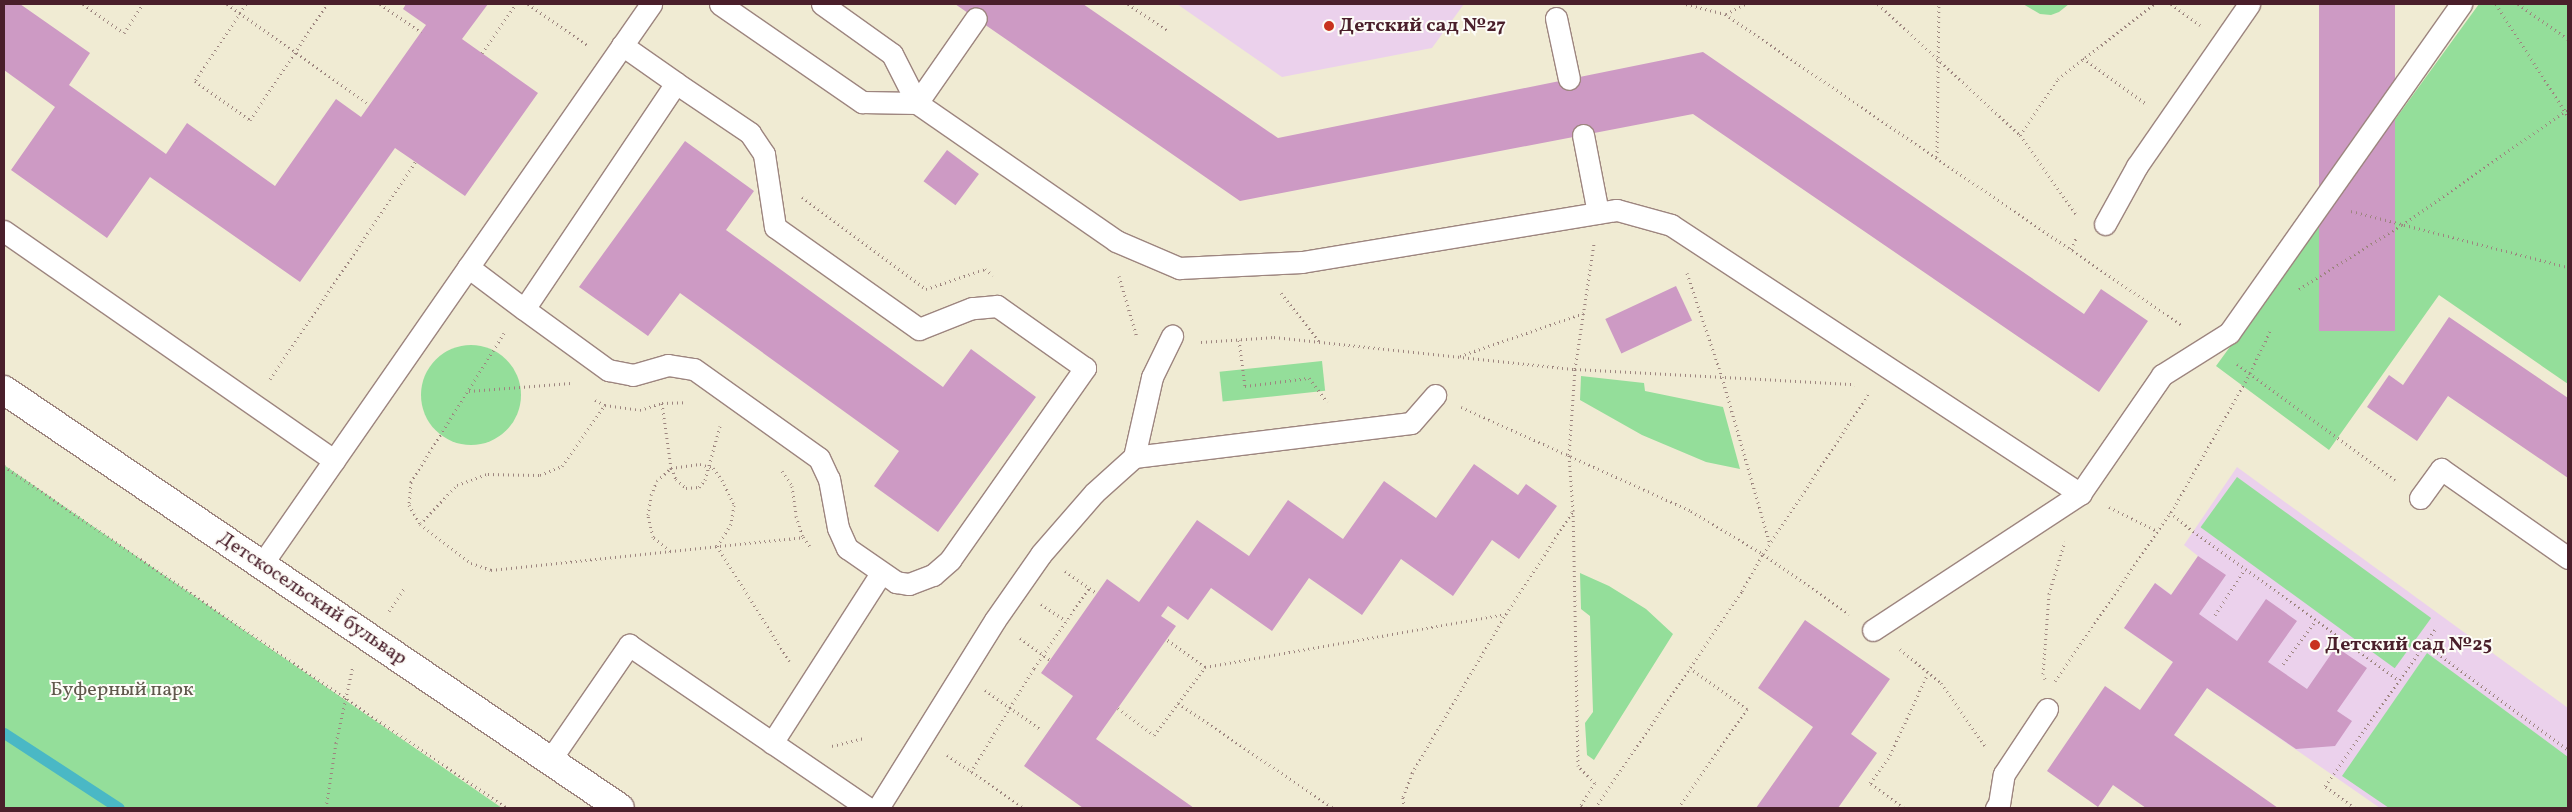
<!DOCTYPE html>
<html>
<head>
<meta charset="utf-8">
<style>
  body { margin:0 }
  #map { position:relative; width:2572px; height:812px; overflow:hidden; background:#f0ebd3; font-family:Vollkorn,serif }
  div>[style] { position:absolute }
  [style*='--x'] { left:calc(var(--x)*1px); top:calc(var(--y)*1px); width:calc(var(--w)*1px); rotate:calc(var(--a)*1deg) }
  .built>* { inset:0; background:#ebd1ec }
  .green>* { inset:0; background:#94de9a; transform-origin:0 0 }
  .round { border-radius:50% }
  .stream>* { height:11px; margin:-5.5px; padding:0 5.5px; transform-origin:5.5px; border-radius:5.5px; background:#4ab8c5 }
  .building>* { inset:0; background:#cd9ac4; transform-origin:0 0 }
  .path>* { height:3px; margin-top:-1.5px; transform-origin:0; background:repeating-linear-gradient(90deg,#9d857f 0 1px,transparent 0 5px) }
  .roads { filter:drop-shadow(1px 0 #9d857f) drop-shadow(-1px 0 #9d857f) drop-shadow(0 1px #9d857f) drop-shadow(0 -1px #9d857f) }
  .service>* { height:21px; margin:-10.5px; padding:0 10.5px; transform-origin:10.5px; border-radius:10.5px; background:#fff }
  .minor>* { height:28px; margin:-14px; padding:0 14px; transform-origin:14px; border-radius:14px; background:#fff }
  .dots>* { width:14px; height:14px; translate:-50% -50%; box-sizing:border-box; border:2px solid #fdfcf7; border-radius:50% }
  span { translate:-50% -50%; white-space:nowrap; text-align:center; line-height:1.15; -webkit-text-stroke:4px #fdfcf7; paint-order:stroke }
  .poi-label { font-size:20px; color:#4a1f2b; font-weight:700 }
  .left { translate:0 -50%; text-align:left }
  .street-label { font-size:20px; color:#4a1f2b }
  .park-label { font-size:20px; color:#60584c }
  .frame { position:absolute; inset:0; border:5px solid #4a1f2b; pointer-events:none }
</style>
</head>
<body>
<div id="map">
  <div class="built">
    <i style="clip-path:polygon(1177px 4px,1464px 4px,1432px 48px,1282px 77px)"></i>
    <i style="clip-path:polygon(2237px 467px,2568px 708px,2568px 808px,2380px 808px,2207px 688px,2174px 735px,2140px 710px,2173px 662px,2124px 628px,2155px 583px,2172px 595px,2198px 556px,2184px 545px)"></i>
  </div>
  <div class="green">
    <i style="clip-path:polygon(2023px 4px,2069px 4px,2059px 12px,2051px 15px,2040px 14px)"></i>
    <i style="clip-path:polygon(2479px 4px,2568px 4px,2568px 384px,2439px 295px,2329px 450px,2216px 366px)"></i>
    <i class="round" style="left:421px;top:345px;width:100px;height:100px"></i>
    <i style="left:1322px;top:361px;width:30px;height:103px;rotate:84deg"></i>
    <i style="clip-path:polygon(1581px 376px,1644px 383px,1645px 391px,1723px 407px,1740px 469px,1706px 462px,1642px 435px,1580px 400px)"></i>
    <i style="clip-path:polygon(4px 465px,502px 808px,4px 808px)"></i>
    <i style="left:2237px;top:477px;width:240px;height:62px;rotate:36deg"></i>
    <i style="clip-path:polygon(1580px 573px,1609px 586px,1646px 609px,1673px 634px,1594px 760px,1587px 755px,1585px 723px,1593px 712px,1590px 616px,1581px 609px)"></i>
    <i style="clip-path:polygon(2427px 653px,2568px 757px,2568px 808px,2389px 808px,2342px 776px)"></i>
  </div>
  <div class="stream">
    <i style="--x:4;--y:733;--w:137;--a:33.1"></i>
  </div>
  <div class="building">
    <i style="clip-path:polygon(4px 4px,20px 4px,90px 53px,69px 85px,166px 154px,187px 123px,275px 186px,336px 99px,361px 117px,426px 25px,403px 9px,406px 4px,488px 4px,462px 39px,538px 93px,465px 196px,395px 148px,300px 282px,150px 177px,107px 238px,11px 170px,55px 107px,4px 70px)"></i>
    <i style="clip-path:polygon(955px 4px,1083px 4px,1278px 138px,1703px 52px,2084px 314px,2101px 289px,2148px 321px,2099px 392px,1693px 114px,1240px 201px)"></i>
    <i style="left:2319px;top:4px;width:76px;height:327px"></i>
    <i style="clip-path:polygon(685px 141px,754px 191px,726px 230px,943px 387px,971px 349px,1036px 397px,938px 532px,874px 486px,899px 451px,680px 293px,648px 336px,579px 287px)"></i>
    <i style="left:947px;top:150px;width:40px;height:39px;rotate:37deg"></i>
    <i style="left:1676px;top:286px;width:38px;height:78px;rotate:65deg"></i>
    <i style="clip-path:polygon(2449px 317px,2568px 398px,2568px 478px,2448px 396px,2417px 441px,2367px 407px,2389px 375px,2403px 385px)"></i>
    <i style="clip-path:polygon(1474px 464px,1518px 495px,1526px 484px,1557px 506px,1519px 559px,1492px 540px,1453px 596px,1401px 559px,1362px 615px,1309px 578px,1272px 631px,1211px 588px,1188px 620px,1168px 606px,1161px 616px,1176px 626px,1096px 739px,1194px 808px,1083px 808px,1024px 766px,1073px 696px,1041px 673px,1107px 579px,1139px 602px,1197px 520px,1249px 556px,1288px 500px,1343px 539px,1384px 481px,1436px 518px)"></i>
    <i style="clip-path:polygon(2198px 556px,2226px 575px,2199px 614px,2237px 641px,2266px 599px,2297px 621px,2268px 662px,2307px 689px,2336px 647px,2367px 668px,2337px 711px,2352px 721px,2335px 746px,2296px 749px,2207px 688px,2174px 735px,2278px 808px,2146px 808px,2113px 785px,2098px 807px,2047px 771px,2105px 686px,2140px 710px,2173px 662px,2124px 628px,2155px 583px,2171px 595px)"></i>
    <i style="clip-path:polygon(1805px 620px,1890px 679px,1851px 734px,1877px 753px,1838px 808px,1756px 808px,1813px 727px,1758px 688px)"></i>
  </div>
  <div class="path">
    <i style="--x:83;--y:4;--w:50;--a:35.3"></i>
    <i style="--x:124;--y:33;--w:35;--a:-57"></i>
    <i style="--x:227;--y:4;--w:175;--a:35.2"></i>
    <i style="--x:246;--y:4;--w:92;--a:123.5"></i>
    <i style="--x:195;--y:81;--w:67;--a:35.3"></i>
    <i style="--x:250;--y:120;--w:139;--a:-56.4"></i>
    <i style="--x:380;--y:4;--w:50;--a:34.3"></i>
    <i style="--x:528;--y:4;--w:72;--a:34.8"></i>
    <i style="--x:1128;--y:4;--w:48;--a:34"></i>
    <i style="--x:1686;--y:4;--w:40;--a:14.4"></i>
    <i style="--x:1725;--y:14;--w:554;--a:34.26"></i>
    <i style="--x:1878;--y:4;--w:193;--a:42.7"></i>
    <i style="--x:2020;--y:135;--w:97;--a:54.7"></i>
    <i style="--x:2171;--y:4;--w:36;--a:36"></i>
    <i style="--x:2496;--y:4;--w:133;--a:57.3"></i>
    <i style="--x:2518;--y:4;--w:61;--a:35"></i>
    <i style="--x:1726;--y:14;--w:21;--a:-28"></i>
    <i style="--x:482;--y:53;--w:60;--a:-55.2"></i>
    <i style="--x:2083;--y:58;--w:77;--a:36"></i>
    <i style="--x:2020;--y:135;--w:68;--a:-55.8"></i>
    <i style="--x:2058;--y:79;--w:122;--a:-38"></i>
    <i style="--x:1937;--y:157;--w:153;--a:-89.3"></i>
    <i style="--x:802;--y:197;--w:154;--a:36.6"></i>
    <i style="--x:926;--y:289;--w:62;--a:-18.7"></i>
    <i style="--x:985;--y:269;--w:10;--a:37"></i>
    <i style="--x:2351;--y:211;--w:224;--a:14.5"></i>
    <i style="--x:2071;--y:249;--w:14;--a:-65"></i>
    <i style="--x:1687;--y:273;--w:110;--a:71.4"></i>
    <i style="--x:1722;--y:377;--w:174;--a:74"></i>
    <i style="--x:1119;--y:276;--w:64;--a:73.6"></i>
    <i style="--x:2299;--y:289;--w:121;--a:-31.9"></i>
    <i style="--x:2402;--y:225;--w:203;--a:-34.9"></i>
    <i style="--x:1281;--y:293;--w:61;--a:51.6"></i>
    <i style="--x:504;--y:333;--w:176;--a:122"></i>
    <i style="--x:411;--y:482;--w:23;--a:95"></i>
    <i style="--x:409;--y:505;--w:22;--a:60"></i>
    <i style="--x:420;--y:524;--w:64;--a:37.4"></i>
    <i style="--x:471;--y:563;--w:21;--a:19"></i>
    <i style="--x:491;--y:570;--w:314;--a:-6"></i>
    <i style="--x:1239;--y:340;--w:46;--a:82.6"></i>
    <i style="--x:1245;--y:386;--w:64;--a:-7.1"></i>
    <i style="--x:1309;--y:378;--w:30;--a:53"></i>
    <i style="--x:1201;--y:342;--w:73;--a:-3.9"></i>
    <i style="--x:1274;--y:337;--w:303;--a:6.1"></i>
    <i style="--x:1575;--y:369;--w:280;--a:3.1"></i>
    <i style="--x:1460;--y:356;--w:131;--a:-19.1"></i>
    <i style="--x:2237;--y:364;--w:196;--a:36.3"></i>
    <i style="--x:270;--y:379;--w:261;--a:-56.2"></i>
    <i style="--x:469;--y:391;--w:102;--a:-4.5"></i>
    <i style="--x:595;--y:400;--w:11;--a:27"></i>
    <i style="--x:605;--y:405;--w:35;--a:8"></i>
    <i style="--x:640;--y:410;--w:23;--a:-18"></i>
    <i style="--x:662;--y:403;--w:24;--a:-2"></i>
    <i style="--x:662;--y:403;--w:66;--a:82.1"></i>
    <i style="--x:671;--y:468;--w:12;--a:66"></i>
    <i style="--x:676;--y:479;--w:13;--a:42"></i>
    <i style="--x:686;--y:488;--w:13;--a:-4"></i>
    <i style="--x:699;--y:487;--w:9;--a:-49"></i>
    <i style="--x:705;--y:480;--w:56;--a:-74.5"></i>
    <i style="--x:1461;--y:407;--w:252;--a:24.3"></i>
    <i style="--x:1691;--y:511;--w:84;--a:30.8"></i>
    <i style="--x:1763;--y:554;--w:105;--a:34.9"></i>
    <i style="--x:4;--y:466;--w:608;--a:34.21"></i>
    <i style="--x:782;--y:471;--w:18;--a:56"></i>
    <i style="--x:792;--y:486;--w:30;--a:82"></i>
    <i style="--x:796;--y:516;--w:22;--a:72"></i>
    <i style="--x:803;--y:537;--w:14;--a:54"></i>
    <i style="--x:2109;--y:507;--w:54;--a:26.6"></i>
    <i style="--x:2170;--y:512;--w:30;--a:40"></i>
    <i style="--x:2193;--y:531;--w:254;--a:35.9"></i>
    <i style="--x:420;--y:524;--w:54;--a:-46.5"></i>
    <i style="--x:457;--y:485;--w:33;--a:-20"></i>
    <i style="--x:488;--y:474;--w:52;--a:1.1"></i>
    <i style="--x:540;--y:475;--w:24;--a:-22"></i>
    <i style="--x:562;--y:466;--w:75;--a:-54.8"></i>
    <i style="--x:670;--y:551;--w:22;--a:-141"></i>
    <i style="--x:653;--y:537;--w:23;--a:-103"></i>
    <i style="--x:648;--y:515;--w:20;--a:-81"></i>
    <i style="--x:651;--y:495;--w:15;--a:-67"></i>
    <i style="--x:657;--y:481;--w:19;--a:-43"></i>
    <i style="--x:671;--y:468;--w:29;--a:-8"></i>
    <i style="--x:700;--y:464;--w:14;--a:17"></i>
    <i style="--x:713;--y:468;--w:15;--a:53"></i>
    <i style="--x:722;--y:480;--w:28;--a:64"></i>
    <i style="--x:734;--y:505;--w:19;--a:99"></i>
    <i style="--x:731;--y:524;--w:26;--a:122"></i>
    <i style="--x:717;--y:546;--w:136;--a:57.9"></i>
    <i style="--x:1065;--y:571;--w:39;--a:35"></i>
    <i style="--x:1041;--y:604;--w:30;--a:34"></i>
    <i style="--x:389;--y:611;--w:27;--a:-56"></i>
    <i style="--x:2215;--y:615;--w:55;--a:-56.9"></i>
    <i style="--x:1020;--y:638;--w:37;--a:36"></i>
    <i style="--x:2425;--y:644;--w:178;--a:36.5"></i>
    <i style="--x:1900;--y:649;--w:53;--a:39.7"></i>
    <i style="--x:1941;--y:683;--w:78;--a:54.9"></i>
    <i style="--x:2283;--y:664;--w:55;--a:-53.1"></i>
    <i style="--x:1205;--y:667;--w:306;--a:-10"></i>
    <i style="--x:2045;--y:679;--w:5;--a:-112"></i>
    <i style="--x:2043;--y:674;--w:80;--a:-85.7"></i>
    <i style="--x:2049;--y:594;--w:55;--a:-73.2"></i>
    <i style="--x:2055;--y:681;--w:214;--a:-55.6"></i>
    <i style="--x:2176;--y:504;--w:150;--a:-60.5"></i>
    <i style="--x:2250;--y:373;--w:49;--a:-64.5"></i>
    <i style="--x:985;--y:690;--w:67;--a:35.3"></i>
    <i style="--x:1178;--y:703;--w:187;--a:34.1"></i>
    <i style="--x:1118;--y:708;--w:45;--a:36.9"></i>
    <i style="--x:1154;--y:735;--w:85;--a:-53.1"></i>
    <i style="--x:1205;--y:667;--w:48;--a:-144.3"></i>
    <i style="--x:832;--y:746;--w:32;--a:-14"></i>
    <i style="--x:947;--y:755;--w:93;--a:34.5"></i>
    <i style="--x:971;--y:772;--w:122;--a:-58.8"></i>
    <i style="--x:1034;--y:668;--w:97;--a:-55.5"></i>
    <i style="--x:1581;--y:805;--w:26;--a:-58"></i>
    <i style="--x:1595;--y:783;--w:24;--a:-135"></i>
    <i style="--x:1578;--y:766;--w:255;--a:-91.1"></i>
    <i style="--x:1573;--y:511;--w:56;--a:-94.1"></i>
    <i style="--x:1569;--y:455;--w:86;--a:-86"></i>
    <i style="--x:1575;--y:369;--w:127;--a:-81.4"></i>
    <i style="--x:326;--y:808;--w:66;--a:-81.3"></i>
    <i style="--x:336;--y:743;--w:79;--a:-77.6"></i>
    <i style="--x:1404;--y:808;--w:11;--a:-95"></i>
    <i style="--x:1403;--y:797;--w:26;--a:-69"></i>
    <i style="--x:1412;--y:773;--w:185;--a:-59.4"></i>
    <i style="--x:1506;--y:614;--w:123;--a:-57"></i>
    <i style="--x:1579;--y:808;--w:4;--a:-56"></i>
    <i style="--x:1581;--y:805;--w:6;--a:31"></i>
    <i style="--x:1595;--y:808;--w:262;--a:-55.9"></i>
    <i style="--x:1742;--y:591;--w:43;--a:-60.4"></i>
    <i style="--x:1763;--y:554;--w:194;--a:-56.6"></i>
    <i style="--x:1678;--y:808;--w:121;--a:-55.1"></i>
    <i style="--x:1747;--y:709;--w:70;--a:-144.3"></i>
    <i style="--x:1904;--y:808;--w:42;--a:-143.7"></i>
    <i style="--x:1870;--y:783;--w:34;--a:-54"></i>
    <i style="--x:1890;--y:755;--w:90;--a:-65.1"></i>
    <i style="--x:2355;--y:808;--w:37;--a:-144"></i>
    <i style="--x:2325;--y:786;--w:193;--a:-54.9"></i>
  </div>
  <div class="roads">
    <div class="service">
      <i style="--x:720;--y:4;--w:173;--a:34.6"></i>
      <i style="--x:862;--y:102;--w:55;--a:1"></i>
      <i style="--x:917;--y:103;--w:103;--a:-55.2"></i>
      <i style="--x:822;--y:4;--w:86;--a:35.5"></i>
      <i style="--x:892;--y:54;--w:55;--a:63"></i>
      <i style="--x:917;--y:103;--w:242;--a:34.7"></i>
      <i style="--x:1116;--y:241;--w:69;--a:23.2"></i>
      <i style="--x:1179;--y:268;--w:123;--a:-2.8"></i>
      <i style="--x:1302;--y:262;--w:319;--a:-9.4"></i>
      <i style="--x:1617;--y:210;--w:56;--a:15.5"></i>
      <i style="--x:1671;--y:225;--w:490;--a:33.3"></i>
      <i style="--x:2080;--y:494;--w:145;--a:-55.4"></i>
      <i style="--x:2162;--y:375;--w:79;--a:-32.1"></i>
      <i style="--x:2229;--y:333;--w:403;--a:-54.8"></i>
      <i style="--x:1556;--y:18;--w:62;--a:78"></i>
      <i style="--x:622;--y:45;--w:66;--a:35.1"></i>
      <i style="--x:1583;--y:135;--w:79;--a:79.1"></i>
      <i style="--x:2105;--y:224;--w:66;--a:-61.1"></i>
      <i style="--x:2137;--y:166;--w:197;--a:-55.3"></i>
      <i style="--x:4;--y:231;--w:402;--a:34.8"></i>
      <i style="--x:468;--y:267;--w:70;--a:36.9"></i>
      <i style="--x:524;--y:309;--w:104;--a:36"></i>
      <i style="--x:608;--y:370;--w:25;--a:11"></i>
      <i style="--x:633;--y:375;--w:36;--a:-16"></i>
      <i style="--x:668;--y:365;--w:26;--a:9"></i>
      <i style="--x:694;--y:369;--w:153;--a:35.5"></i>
      <i style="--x:819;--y:458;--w:23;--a:65"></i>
      <i style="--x:829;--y:479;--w:50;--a:79.6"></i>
      <i style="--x:838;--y:528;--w:22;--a:66"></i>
      <i style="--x:847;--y:548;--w:60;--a:34.8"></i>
      <i style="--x:896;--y:582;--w:13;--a:9"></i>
      <i style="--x:909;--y:584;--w:26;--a:-21"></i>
      <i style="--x:933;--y:575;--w:23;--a:-41"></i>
      <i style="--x:950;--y:560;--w:235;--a:-54.9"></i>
      <i style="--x:1085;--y:368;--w:108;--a:-144.8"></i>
      <i style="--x:997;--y:306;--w:25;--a:175"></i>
      <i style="--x:972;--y:308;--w:57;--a:158.4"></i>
      <i style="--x:919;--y:329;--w:176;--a:-144.7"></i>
      <i style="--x:775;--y:227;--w:74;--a:-98.6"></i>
      <i style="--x:764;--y:154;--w:25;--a:-124"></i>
      <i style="--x:750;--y:133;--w:89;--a:-146"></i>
      <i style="--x:676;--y:83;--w:272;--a:123.9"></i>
      <i style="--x:1134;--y:457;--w:279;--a:-7"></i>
      <i style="--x:1411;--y:423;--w:37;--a:-49"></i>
      <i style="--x:2420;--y:498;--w:36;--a:-54"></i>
      <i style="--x:2441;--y:469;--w:155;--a:35"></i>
      <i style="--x:262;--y:564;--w:682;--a:-55.21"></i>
      <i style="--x:1873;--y:630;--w:248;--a:-33.3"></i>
      <i style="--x:772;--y:743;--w:202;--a:-57.3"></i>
      <i style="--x:550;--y:760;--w:140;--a:-55.5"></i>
      <i style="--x:629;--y:645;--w:289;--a:34.3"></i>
      <i style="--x:878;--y:808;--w:221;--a:-58.1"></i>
      <i style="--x:995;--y:620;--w:80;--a:-55.1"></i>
      <i style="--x:1041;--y:554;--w:81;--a:-49"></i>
      <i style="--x:1094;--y:493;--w:54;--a:-42"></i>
      <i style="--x:1134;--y:457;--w:82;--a:-77.3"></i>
      <i style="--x:1152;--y:377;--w:46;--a:-64"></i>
      <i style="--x:1996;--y:808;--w:5;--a:-53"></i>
      <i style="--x:1999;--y:804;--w:30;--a:-81"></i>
      <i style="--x:2004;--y:774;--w:78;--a:-56.5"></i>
    </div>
    <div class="minor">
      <i style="--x:4;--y:390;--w:744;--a:34.16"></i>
    </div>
  </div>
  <div class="dots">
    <i style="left:1329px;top:26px;background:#c8321e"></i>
    <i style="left:2315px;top:645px;background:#c8321e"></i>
  </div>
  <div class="poi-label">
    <span class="left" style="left:1339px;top:26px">Детский сад №27</span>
    <span class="left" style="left:2325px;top:645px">Детский сад №25</span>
  </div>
  <div class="street-label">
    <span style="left:312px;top:599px;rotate:34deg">Детскосельский бульвар</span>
  </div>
  <div class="park-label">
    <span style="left:122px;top:690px">Буферный парк</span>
  </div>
  <div class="frame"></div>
</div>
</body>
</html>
